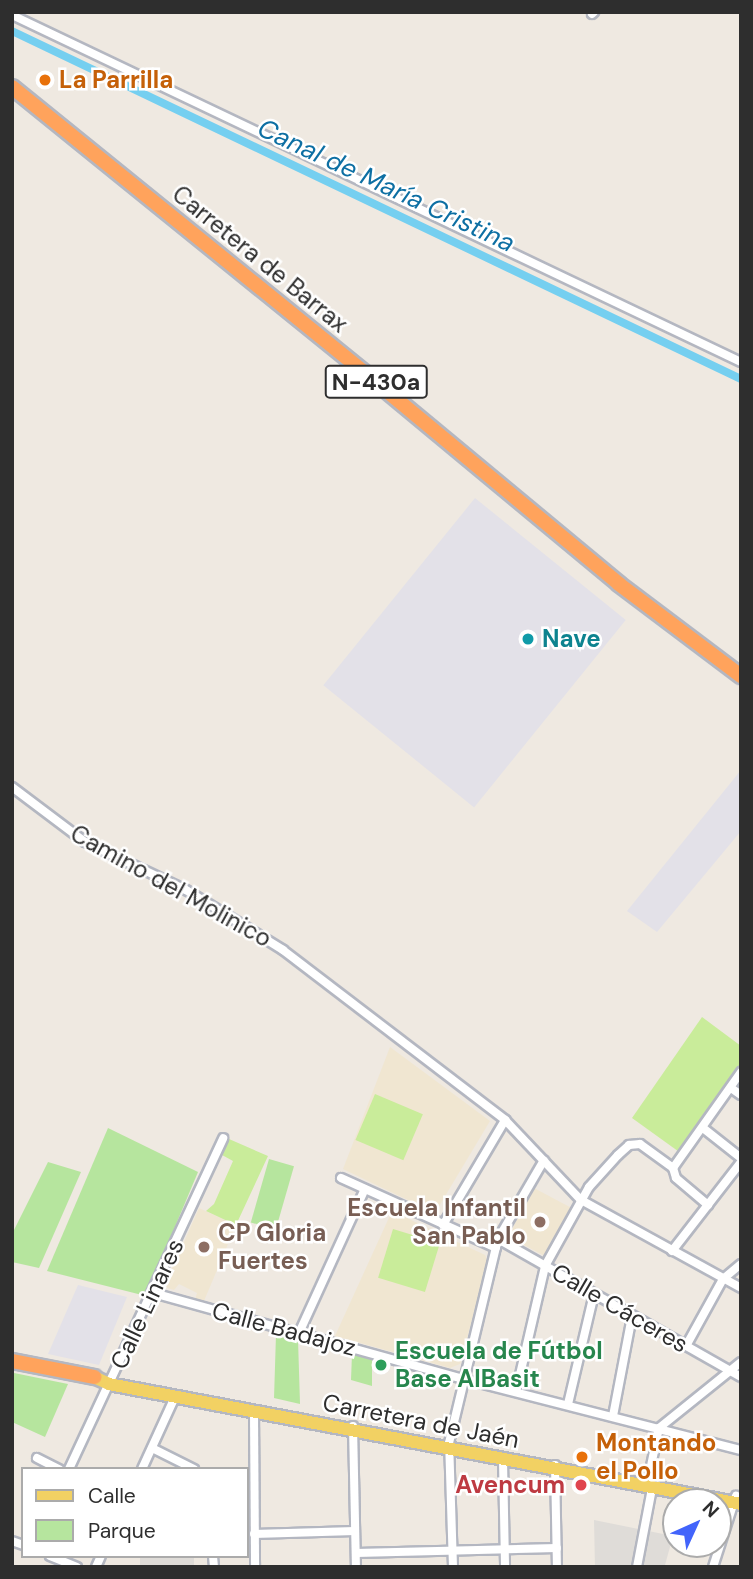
<!DOCTYPE html>
<html>
<head>
<meta charset="utf-8">
<style>
  body { margin:0 }
  #map { position:relative; width:753px; height:1579px; overflow:hidden; background:#efe9e1; font-family:"DM Sans",sans-serif }
  div>[style] { position:absolute }
  [style*='--x'] { left:calc(var(--x)*1px); top:calc(var(--y)*1px); width:calc(var(--w)*1px); rotate:calc(var(--a)*1deg) }
  .industrial>* { inset:0; background:#e3e1e8; transform-origin:0 0 }
  .education>* { inset:0; background:#f0e6d1; transform-origin:0 0 }
  .green>* { inset:0; background:#b6e59e; transform-origin:0 0 }
  .pitch>* { inset:0; background:#c9ec9a; transform-origin:0 0 }
  .plaza>* { inset:0; background:#dfdcd8; transform-origin:0 0 }
  .canal>* { height:8px; margin:-4px; padding:0 4px; transform-origin:4px; border-radius:4px; background:#75cff0 }
  .roads { filter:drop-shadow(2px 0 #b4b7c1) drop-shadow(-2px 0 #b4b7c1) drop-shadow(0 2px #b4b7c1) drop-shadow(0 -2px #b4b7c1) }
  .street>* { height:8px; margin:-4px; padding:0 4px; transform-origin:4px; border-radius:4px; background:#fff }
  .primary>* { height:12px; margin:-6px; padding:0 6px; transform-origin:6px; border-radius:6px; background:#f2d163 }
  .highway>* { height:14px; margin:-7px; padding:0 7px; transform-origin:7px; border-radius:7px; background:#ffa35c }
  .dots>* { width:19px; height:19px; translate:-50% -50%; box-sizing:border-box; border:4px solid #fff; border-radius:50% }
  span { translate:-50% -50%; white-space:nowrap; text-align:center; line-height:1.15; -webkit-text-stroke:5px #fff; paint-order:stroke }
  .shield-label span { padding:2px 5px; background:#fff; border:2px solid; border-radius:5px; -webkit-text-stroke-width:0 }
  .shield-label { font-size:23px; color:#2e2e2e; font-weight:700 }
  .food-label { font-size:24px; color:#c56008; font-weight:700 }
  .left { translate:0 -50%; text-align:left }
  .street-label { font-size:24px; color:#2e2e2e }
  .culture-label { font-size:24px; color:#0d838f; font-weight:700 }
  .education-label { font-size:24px; color:#785e54; font-weight:700 }
  .right { translate:-100% -50%; text-align:right }
  .leisure-label { font-size:24px; color:#27864d; font-weight:700 }
  .health-label { font-size:24px; color:#be3a42; font-weight:700 }
  .water-label { font-size:26px; color:#0d6fa3; font-style:italic }
  .frame { position:absolute; inset:0; border:14px solid #2e2e2e; pointer-events:none }
  .legend { position:absolute; left:21px; top:1467px; width:228px; height:91px; box-sizing:border-box; background:#fff; border:2px solid #ababab; margin:0; padding:9px 12px; list-style:none; font-size:21px; color:#2e2e2e }
  .legend li { display:flex; align-items:center; gap:14px; height:35px }
  .legend b { width:35px; border:2px solid #ababab }
  .north { position:absolute; left:662px; top:1488px; width:70px; height:70px; box-sizing:border-box; background:#fff; border:2px solid #ababab; border-radius:50%; rotate:45deg; font-size:19px; font-weight:700; line-height:28px; text-align:center; color:#2e2e2e }
  .north::after { content:''; display:block; margin:auto; width:24px; height:32px; background:#4264fb; clip-path:polygon(50% 0,100% 100%,50% 72%,0 100%) }
</style>
</head>
<body>
<div id="map">
  <div class="industrial">
    <i style="left:475px;top:498px;width:194px;height:241px;rotate:39deg"></i>
    <i style="clip-path:polygon(741px 770px,741px 831px,657px 932px,627px 911px)"></i>
    <i style="clip-path:polygon(78px 1285px,127px 1297px,99px 1365px,48px 1354px)"></i>
  </div>
  <div class="education">
    <i style="clip-path:polygon(390px 1047px,490px 1121px,435px 1213px,343px 1169px)"></i>
    <i style="left:534px;top:1188px;width:42px;height:55px;rotate:28deg"></i>
    <i style="clip-path:polygon(199px 1208px,236px 1225px,204px 1301px,195px 1300px,197px 1293px,179px 1284px,174px 1290px,164px 1287px)"></i>
    <i style="clip-path:polygon(392px 1211px,485px 1255px,488px 1261px,460px 1364px,450px 1368px,335px 1336px)"></i>
  </div>
  <div class="green">
    <i style="clip-path:polygon(108px 1128px,198px 1172px,146px 1296px,47px 1271px)"></i>
    <i style="left:269px;top:1159px;width:26px;height:66px;rotate:16deg"></i>
    <i style="clip-path:polygon(48px 1162px,81px 1172px,39px 1268px,12px 1262px,12px 1234px)"></i>
    <i style="clip-path:polygon(276px 1334px,298px 1340px,300px 1404px,274px 1398px)"></i>
    <i style="clip-path:polygon(352px 1354px,372px 1360px,372px 1386px,351px 1380px)"></i>
    <i style="clip-path:polygon(14px 1373px,68px 1384px,45px 1437px,12px 1422px)"></i>
  </div>
  <div class="pitch">
    <i style="clip-path:polygon(702px 1017px,741px 1046px,741px 1068px,682px 1154px,632px 1118px)"></i>
    <i style="left:375px;top:1094px;width:52px;height:50px;rotate:23deg"></i>
    <i style="clip-path:polygon(229px 1139px,268px 1156px,236px 1225px,206px 1211px,214px 1204px,233px 1161px,222px 1155px)"></i>
    <i style="left:393px;top:1229px;width:49px;height:51px;rotate:17deg"></i>
  </div>
  <div class="plaza">
    <i style="clip-path:polygon(594px 1520px,673px 1536px,665px 1565px,595px 1567px)"></i>
    <i style="left:140px;top:1556px;width:54px;height:13px"></i>
  </div>
  <div class="canal">
    <i style="--x:12;--y:31;--w:808;--a:25.52"></i>
  </div>
  <div class="roads">
    <div class="street">
      <i style="--x:592;--y:14;--w:3;--a:-45"></i>
      <i style="--x:12;--y:15;--w:807;--a:25.45"></i>
      <i style="--x:12;--y:787;--w:91;--a:37"></i>
      <i style="--x:85;--y:842;--w:112;--a:25.4"></i>
      <i style="--x:186;--y:890;--w:114;--a:31.7"></i>
      <i style="--x:283;--y:950;--w:280;--a:37.4"></i>
      <i style="--x:505;--y:1120;--w:110;--a:46.5"></i>
      <i style="--x:581;--y:1200;--w:183;--a:28.8"></i>
      <i style="--x:731;--y:1088;--w:12;--a:35"></i>
      <i style="--x:703;--y:1128;--w:48;--a:38.3"></i>
      <i style="--x:673;--y:1168;--w:118;--a:-54.7"></i>
      <i style="--x:341;--y:1178;--w:170;--a:24.3"></i>
      <i style="--x:443;--y:1225;--w:122;--a:-59.4"></i>
      <i style="--x:498;--y:1239;--w:279;--a:29.6"></i>
      <i style="--x:672;--y:1251;--w:113;--a:-52.2"></i>
      <i style="--x:153;--y:1293;--w:323;--a:15.5"></i>
      <i style="--x:464;--y:1379;--w:286;--a:14.4"></i>
      <i style="--x:299;--y:1333;--w:158;--a:-65.4"></i>
      <i style="--x:686;--y:1346;--w:77;--a:-61.1"></i>
      <i style="--x:723;--y:1279;--w:23;--a:-40"></i>
      <i style="--x:516;--y:1392;--w:129;--a:-77"></i>
      <i style="--x:545;--y:1266;--w:90;--a:-60.9"></i>
      <i style="--x:589;--y:1187;--w:43;--a:-47.8"></i>
      <i style="--x:618;--y:1155;--w:15;--a:-42"></i>
      <i style="--x:629;--y:1145;--w:11;--a:-5"></i>
      <i style="--x:640;--y:1144;--w:41;--a:36"></i>
      <i style="--x:673;--y:1168;--w:10;--a:73"></i>
      <i style="--x:676;--y:1178;--w:42;--a:40.2"></i>
      <i style="--x:568;--y:1404;--w:113;--a:-76.7"></i>
      <i style="--x:254;--y:1413;--w:154;--a:89.6"></i>
      <i style="--x:613;--y:1416;--w:102;--a:-79.2"></i>
      <i style="--x:353;--y:1426;--w:141;--a:88.8"></i>
      <i style="--x:152;--y:1448;--w:47;--a:26.6"></i>
      <i style="--x:37;--y:1458;--w:25;--a:27"></i>
      <i style="--x:503;--y:1460;--w:107;--a:88.9"></i>
      <i style="--x:555;--y:1465;--w:102;--a:88.9"></i>
      <i style="--x:69;--y:1469;--w:365;--a:-65"></i>
      <i style="--x:142;--y:1469;--w:79;--a:-65.4"></i>
      <i style="--x:641;--y:1486;--w:9;--a:-41"></i>
      <i style="--x:648;--y:1480;--w:53;--a:-78.1"></i>
      <i style="--x:659;--y:1428;--w:105;--a:-38.8"></i>
      <i style="--x:254;--y:1534;--w:101;--a:-1.7"></i>
      <i style="--x:12;--y:1541;--w:12;--a:20"></i>
      <i style="--x:356;--y:1553;--w:201;--a:-1.4"></i>
      <i style="--x:50;--y:1556;--w:29;--a:22"></i>
      <i style="--x:213;--y:1556;--w:11;--a:85"></i>
      <i style="--x:96;--y:1567;--w:12;--a:-66"></i>
      <i style="--x:453;--y:1567;--w:124;--a:-91.8"></i>
      <i style="--x:449;--y:1443;--w:210;--a:-76.5"></i>
      <i style="--x:498;--y:1239;--w:91;--a:-59.8"></i>
      <i style="--x:637;--y:1567;--w:80;--a:-79.2"></i>
      <i style="--x:713;--y:1567;--w:75;--a:-72.1"></i>
    </div>
    <div class="primary">
      <i style="--x:94;--y:1377;--w:17;--a:25"></i>
      <i style="--x:109;--y:1384;--w:643;--a:10.75"></i>
    </div>
    <div class="highway">
      <i style="--x:12;--y:87;--w:484;--a:39"></i>
      <i style="--x:388;--y:392;--w:300;--a:39.7"></i>
      <i style="--x:619;--y:584;--w:153;--a:37"></i>
      <i style="--x:12;--y:1361;--w:84;--a:11"></i>
    </div>
  </div>
  <div class="dots">
    <i style="left:45px;top:80px;background:#e8710a"></i>
    <i style="left:528px;top:639px;background:#0f9aa8"></i>
    <i style="left:540px;top:1222px;background:#8d6e63"></i>
    <i style="left:204px;top:1247px;background:#8d6e63"></i>
    <i style="left:381px;top:1365px;background:#2e9e5b"></i>
    <i style="left:582px;top:1457px;background:#e8710a"></i>
    <i style="left:581px;top:1485px;background:#e0444e"></i>
  </div>
  <div class="shield-label">
    <span style="left:376px;top:382px">N-430a</span>
  </div>
  <div class="food-label">
    <span class="left" style="left:59px;top:80px">La Parrilla</span>
    <span class="left" style="left:596px;top:1457px">Montando<br>el Pollo</span>
  </div>
  <div class="street-label">
    <span style="left:260px;top:259px;rotate:39deg">Carretera de Barrax</span>
    <span style="left:171px;top:886px;rotate:29deg">Camino del Molinico</span>
    <span style="left:147px;top:1304px;rotate:-65deg">Calle Linares</span>
    <span style="left:620px;top:1308px;rotate:30deg">Calle Cáceres</span>
    <span style="left:284px;top:1329px;rotate:15deg">Calle Badajoz</span>
    <span style="left:421px;top:1421px;rotate:11deg">Carretera de Jaén</span>
  </div>
  <div class="culture-label">
    <span class="left" style="left:542px;top:639px">Nave</span>
  </div>
  <div class="education-label">
    <span class="right" style="left:526px;top:1222px">Escuela Infantil<br>San Pablo</span>
    <span class="left" style="left:218px;top:1247px">CP Gloria<br>Fuertes</span>
  </div>
  <div class="leisure-label">
    <span class="left" style="left:395px;top:1365px">Escuela de Fútbol<br>Base AlBasit</span>
  </div>
  <div class="health-label">
    <span class="right" style="left:565px;top:1485px">Avencum</span>
  </div>
  <div class="water-label">
    <span style="left:386px;top:186px;rotate:25deg">Canal de María Cristina</span>
  </div>
  <div class="frame"></div>
  <ul class="legend">
  <li><b style="height:9px;background:#f2d163"></b>Calle</li>
  <li><b style="height:19px;background:#b6e59e"></b>Parque</li>
  </ul>
  <div class="north">N</div>
</div>
</body>
</html>
